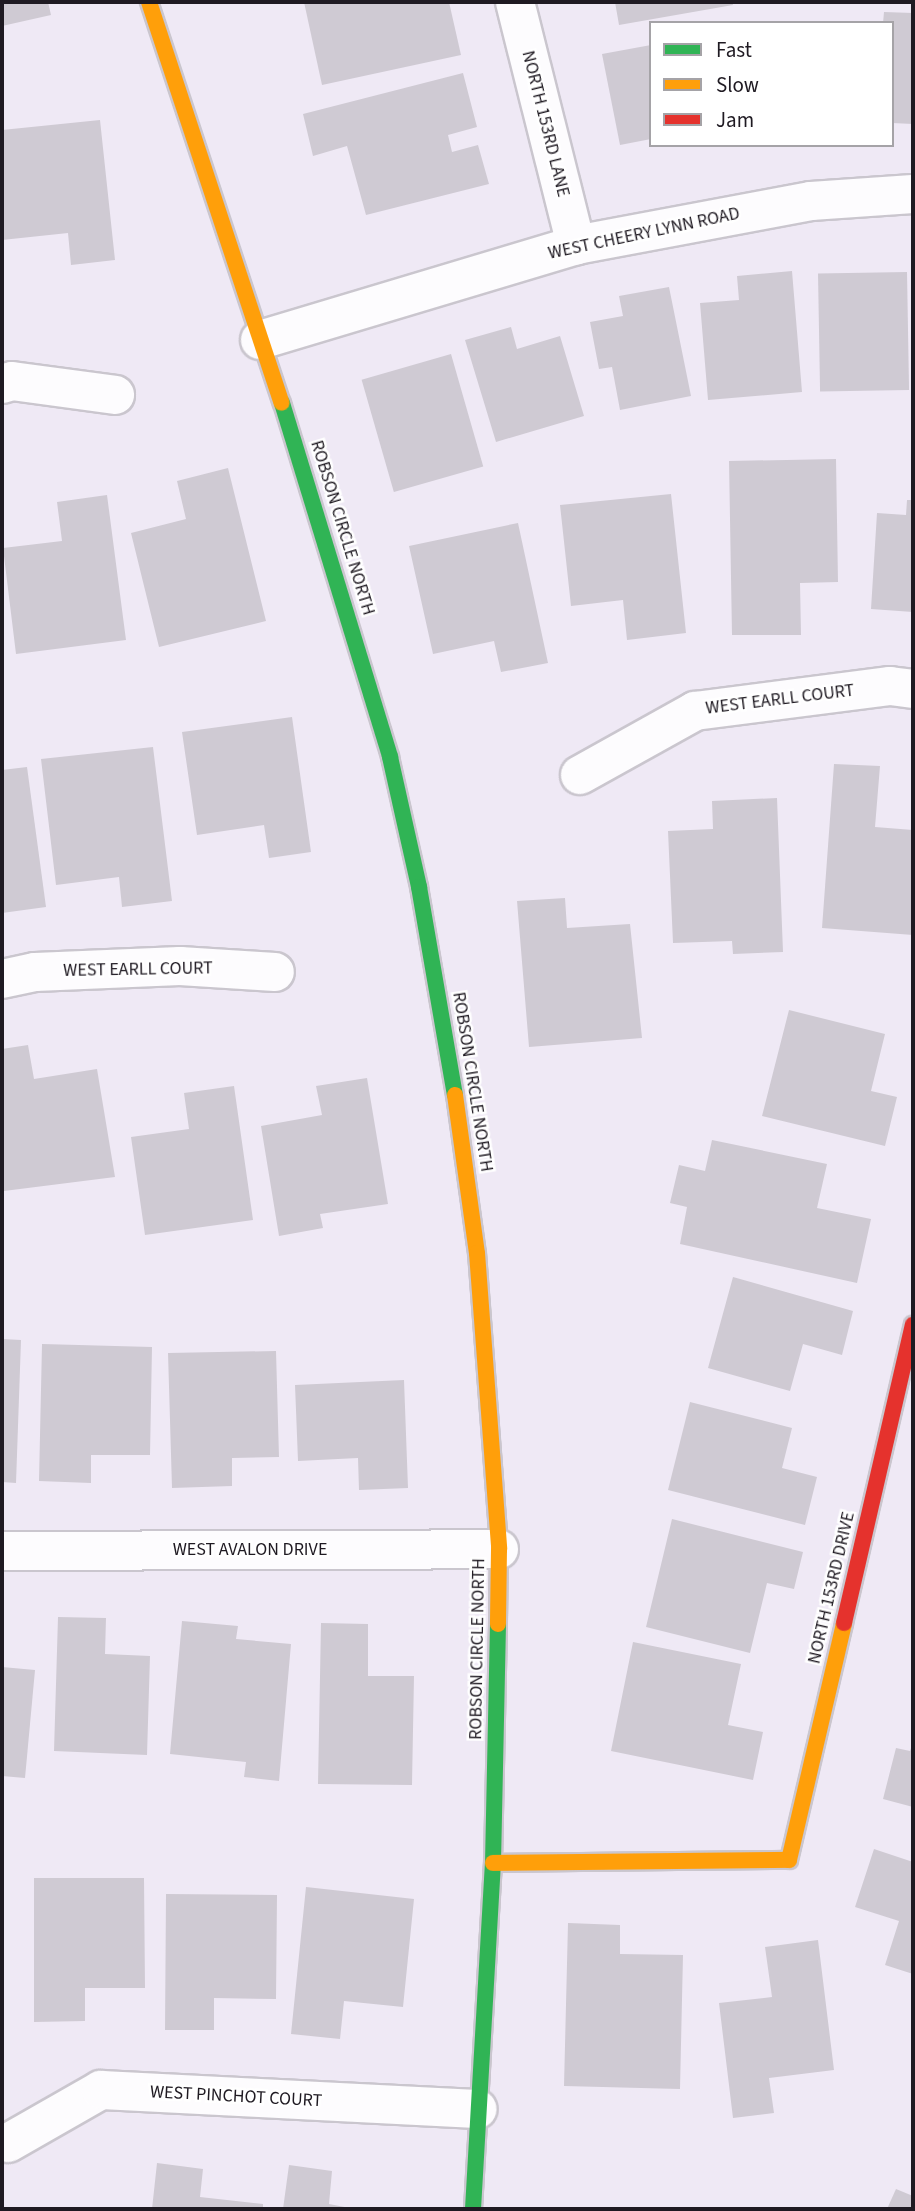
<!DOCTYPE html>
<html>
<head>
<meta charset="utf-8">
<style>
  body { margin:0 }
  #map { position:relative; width:915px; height:2211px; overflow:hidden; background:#efe9f5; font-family:"Source Sans 3",sans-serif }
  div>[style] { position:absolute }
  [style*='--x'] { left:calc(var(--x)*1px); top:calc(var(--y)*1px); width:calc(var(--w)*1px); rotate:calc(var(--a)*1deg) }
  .building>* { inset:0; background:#cfcad3; transform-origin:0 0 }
  .roads { filter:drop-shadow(2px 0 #cac6ce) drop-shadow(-2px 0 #cac6ce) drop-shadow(0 2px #cac6ce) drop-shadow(0 -2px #cac6ce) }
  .street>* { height:38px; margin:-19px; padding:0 19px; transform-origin:19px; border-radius:19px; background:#fdfcfe }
  .fast>* { height:16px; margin:-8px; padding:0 8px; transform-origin:8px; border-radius:8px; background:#30b455 }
  .slow>* { height:16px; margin:-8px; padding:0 8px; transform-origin:8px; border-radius:8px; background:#ff9f0a }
  .jam>* { height:16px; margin:-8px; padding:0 8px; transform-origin:8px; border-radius:8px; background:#e5322d }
  span { translate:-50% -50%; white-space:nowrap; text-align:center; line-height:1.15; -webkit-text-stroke:5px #fff; paint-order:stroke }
  .street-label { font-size:18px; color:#1f1a22 }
  .frame { position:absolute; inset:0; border:4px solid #1f1a22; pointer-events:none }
  .legend { position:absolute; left:649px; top:21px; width:245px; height:126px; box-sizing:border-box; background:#fff; border:2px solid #a5a3a7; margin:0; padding:9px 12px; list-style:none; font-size:21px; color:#1f1a22 }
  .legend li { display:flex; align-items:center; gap:14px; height:35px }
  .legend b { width:35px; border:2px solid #a5a3a7 }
</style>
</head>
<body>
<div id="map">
  <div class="building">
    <i style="clip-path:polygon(2px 2px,48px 2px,51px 15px,2px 26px)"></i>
    <i style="clip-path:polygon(304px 2px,449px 2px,461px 55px,322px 85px)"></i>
    <i style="clip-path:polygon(615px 2px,732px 2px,733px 5px,619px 25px)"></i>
    <i style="clip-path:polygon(884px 12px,913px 13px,913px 124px,892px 123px,892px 23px,883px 23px)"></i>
    <i style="clip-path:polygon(651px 45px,651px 139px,620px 145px,602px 54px)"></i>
    <i style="clip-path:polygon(463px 73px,477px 127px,448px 135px,452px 152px,478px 145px,489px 184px,366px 215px,347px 146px,313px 156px,303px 114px)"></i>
    <i style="clip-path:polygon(100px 120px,115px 260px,71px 265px,68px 233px,2px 240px,2px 130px)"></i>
    <i style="clip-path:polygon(792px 271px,802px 392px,708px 400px,700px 303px,739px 300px,737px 276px)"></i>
    <i style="left:907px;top:272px;width:118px;height:89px;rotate:89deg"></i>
    <i style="clip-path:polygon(669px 287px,691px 396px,620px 410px,612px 367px,599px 369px,590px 322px,623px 316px,619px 296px)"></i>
    <i style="clip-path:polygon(511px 327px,517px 349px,560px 336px,584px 416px,496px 442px,465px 340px)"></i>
    <i style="left:451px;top:354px;width:117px;height:93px;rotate:74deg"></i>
    <i style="clip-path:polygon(836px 459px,838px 582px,800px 583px,801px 635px,732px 635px,729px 461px)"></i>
    <i style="clip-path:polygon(228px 468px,266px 621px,159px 647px,131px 533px,186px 519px,177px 481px)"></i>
    <i style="clip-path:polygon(671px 494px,686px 633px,627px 640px,623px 600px,571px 606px,560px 505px)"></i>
    <i style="clip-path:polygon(107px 495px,126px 640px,16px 654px,3px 548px,62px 541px,57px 502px)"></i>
    <i style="clip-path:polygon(907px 500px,913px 500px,913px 612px,871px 609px,877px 513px,906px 515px)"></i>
    <i style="clip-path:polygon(518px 523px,548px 663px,501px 672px,494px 641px,433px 654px,409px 546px)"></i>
    <i style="clip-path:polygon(292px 717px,311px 852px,269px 858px,264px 825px,197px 835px,182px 732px)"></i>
    <i style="clip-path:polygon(153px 747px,172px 901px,122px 907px,119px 877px,56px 885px,41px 759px)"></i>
    <i style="clip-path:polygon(834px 764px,880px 766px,875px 827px,913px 830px,913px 935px,822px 928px)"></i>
    <i style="clip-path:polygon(27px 767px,46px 907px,2px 913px,2px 770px)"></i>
    <i style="clip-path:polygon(777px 798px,783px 952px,733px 954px,732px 941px,673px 943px,668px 831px,713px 829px,712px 801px)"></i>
    <i style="clip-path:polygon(565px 898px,567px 928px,630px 924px,642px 1038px,529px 1047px,517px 901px)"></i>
    <i style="clip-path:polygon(789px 1010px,885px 1034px,871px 1091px,897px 1097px,885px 1146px,762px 1116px)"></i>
    <i style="clip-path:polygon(28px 1045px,34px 1079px,97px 1069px,115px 1177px,4px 1191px,2px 1049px)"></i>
    <i style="clip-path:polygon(367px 1078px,388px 1204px,320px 1214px,323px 1228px,279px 1236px,261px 1126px,322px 1115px,316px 1086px)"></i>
    <i style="clip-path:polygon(234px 1086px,253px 1220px,145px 1235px,131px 1137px,189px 1129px,184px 1093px)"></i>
    <i style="clip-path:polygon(712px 1140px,827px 1164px,817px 1208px,871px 1219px,857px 1283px,680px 1244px,687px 1207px,670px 1203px,679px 1165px,705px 1171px)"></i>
    <i style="clip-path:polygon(733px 1277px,853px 1311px,842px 1355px,803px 1344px,790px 1391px,708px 1368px)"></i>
    <i style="clip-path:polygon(2px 1339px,21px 1340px,16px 1483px,2px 1482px)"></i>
    <i style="clip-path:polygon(42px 1344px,152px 1347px,150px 1455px,91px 1455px,91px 1483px,39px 1481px)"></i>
    <i style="clip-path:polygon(276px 1351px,279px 1457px,232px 1458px,232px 1486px,172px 1488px,168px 1353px)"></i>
    <i style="clip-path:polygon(404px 1380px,408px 1488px,359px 1490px,358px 1458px,298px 1461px,295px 1385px)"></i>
    <i style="clip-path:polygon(690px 1402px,792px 1428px,782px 1468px,817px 1477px,805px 1525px,668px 1490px)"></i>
    <i style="clip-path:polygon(672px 1519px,803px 1552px,794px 1589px,767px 1583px,750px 1653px,646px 1627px)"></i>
    <i style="clip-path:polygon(58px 1617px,106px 1618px,105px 1654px,150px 1656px,147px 1755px,54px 1751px)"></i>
    <i style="clip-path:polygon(182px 1621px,238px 1626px,236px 1639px,291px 1644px,279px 1781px,244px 1777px,246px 1762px,170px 1754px)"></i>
    <i style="clip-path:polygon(321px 1623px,368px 1624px,368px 1676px,414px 1676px,412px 1785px,318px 1784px)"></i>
    <i style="clip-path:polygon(633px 1642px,741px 1664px,728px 1725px,763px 1732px,753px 1780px,611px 1751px)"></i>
    <i style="clip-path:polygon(2px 1667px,35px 1670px,25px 1778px,2px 1776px)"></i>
    <i style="clip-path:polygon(913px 1742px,913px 1807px,883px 1799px,896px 1748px,910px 1751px)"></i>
    <i style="clip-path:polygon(874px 1849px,913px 1862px,913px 1974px,885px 1965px,899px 1921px,855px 1907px)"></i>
    <i style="clip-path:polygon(34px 1878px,144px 1878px,145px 1988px,85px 1988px,85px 2021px,34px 2022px)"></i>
    <i style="clip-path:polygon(306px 1887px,414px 1899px,403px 2007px,344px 2001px,340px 2039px,291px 2034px)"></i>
    <i style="clip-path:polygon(166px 1894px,277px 1895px,276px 1999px,214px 1998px,214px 2030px,165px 2030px)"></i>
    <i style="clip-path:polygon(568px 1923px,620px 1925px,620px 1954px,683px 1955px,680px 2089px,564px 2086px)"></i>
    <i style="clip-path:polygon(818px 1940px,834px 2070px,769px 2078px,774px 2113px,733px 2118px,719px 2003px,772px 1997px,765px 1947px)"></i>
    <i style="clip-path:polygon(157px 2163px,203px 2169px,200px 2197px,263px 2204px,263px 2209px,152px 2209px)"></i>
    <i style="clip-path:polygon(289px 2165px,332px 2171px,329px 2204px,355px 2209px,283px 2209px)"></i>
    <i style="clip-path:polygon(896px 2189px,913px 2196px,913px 2209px,887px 2209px)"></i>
  </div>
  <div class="roads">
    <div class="street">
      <i style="--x:515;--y:2;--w:251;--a:75.9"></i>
      <i style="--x:260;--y:340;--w:330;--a:-16.7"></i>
      <i style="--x:576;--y:245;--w:239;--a:-10.6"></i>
      <i style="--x:811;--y:201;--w:102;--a:-3.9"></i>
      <i style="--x:2;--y:384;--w:10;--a:-17"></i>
      <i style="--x:12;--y:381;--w:104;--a:7.7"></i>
      <i style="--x:580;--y:775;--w:132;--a:-29.1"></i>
      <i style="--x:695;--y:711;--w:197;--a:-7.3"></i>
      <i style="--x:890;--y:686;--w:23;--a:7"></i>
      <i style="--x:2;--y:979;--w:34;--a:-12"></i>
      <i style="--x:35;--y:972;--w:145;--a:-2.4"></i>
      <i style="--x:180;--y:966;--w:95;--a:3.6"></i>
      <i style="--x:2;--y:1551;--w:497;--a:-0.2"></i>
      <i style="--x:8;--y:2143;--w:107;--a:-29.7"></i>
      <i style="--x:101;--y:2090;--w:377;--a:2.9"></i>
    </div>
    <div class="fast">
      <i style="--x:282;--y:403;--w:370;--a:73"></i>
      <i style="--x:390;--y:757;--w:133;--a:77.4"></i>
      <i style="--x:419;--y:887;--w:211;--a:80.2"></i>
      <i style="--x:473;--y:2209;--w:347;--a:-86.7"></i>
      <i style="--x:493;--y:1863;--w:239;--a:-88.8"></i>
    </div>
    <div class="slow">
      <i style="--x:149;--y:2;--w:422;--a:71.7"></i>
      <i style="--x:455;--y:1095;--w:160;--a:82.1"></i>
      <i style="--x:477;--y:1253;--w:297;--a:85.7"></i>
      <i style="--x:499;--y:1549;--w:75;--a:90.8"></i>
      <i style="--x:493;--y:1863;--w:296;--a:-0.6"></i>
      <i style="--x:789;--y:1860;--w:243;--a:-76.9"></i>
    </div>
    <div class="jam">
      <i style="--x:844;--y:1623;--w:306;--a:-77"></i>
    </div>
  </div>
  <div class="street-label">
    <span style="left:545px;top:124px;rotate:76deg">NORTH 153RD LANE</span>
    <span style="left:644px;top:234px;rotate:-12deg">WEST CHEERY LYNN ROAD</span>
    <span style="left:342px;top:528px;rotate:73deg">ROBSON CIRCLE NORTH</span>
    <span style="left:780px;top:700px;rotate:-7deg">WEST EARLL COURT</span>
    <span style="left:138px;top:970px;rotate:-1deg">WEST EARLL COURT</span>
    <span style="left:472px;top:1082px;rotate:81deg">ROBSON CIRCLE NORTH</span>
    <span style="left:250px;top:1550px">WEST AVALON DRIVE</span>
    <span style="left:832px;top:1588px;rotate:-77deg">NORTH 153RD DRIVE</span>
    <span style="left:478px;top:1649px;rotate:-89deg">ROBSON CIRCLE NORTH</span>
    <span style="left:236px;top:2097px;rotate:3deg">WEST PINCHOT COURT</span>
  </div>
  <div class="frame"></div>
  <ul class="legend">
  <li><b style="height:9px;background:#30b455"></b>Fast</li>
  <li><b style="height:9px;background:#ff9f0a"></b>Slow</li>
  <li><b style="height:9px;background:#e5322d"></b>Jam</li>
  </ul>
</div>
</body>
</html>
